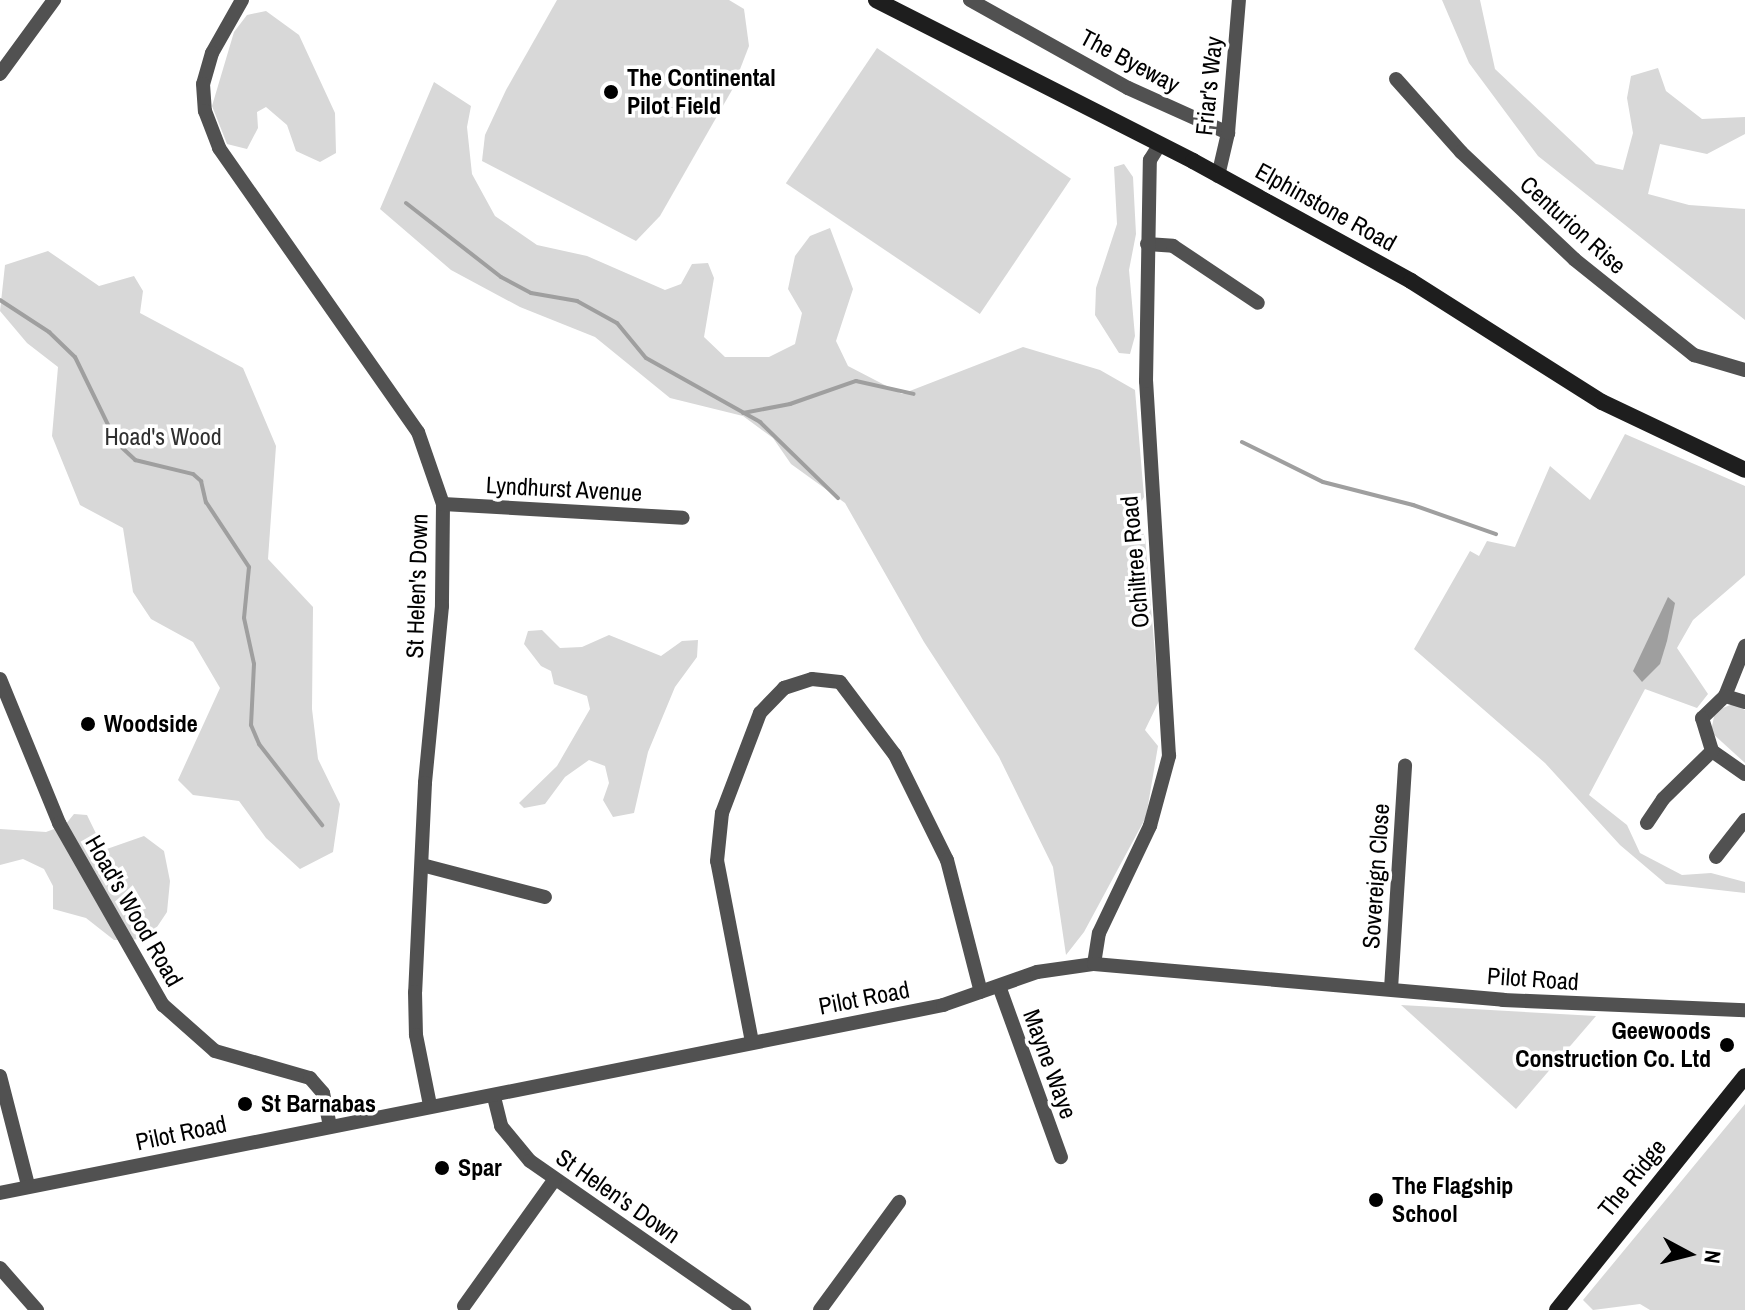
<!DOCTYPE html>
<html>
<head>
<meta charset="utf-8">
<style>
  body { margin:0 }
  #map { position:relative; width:1745px; height:1310px; overflow:hidden; background:#fff; font-family:"Archivo Narrow",sans-serif }
  div>[style] { position:absolute }
  [style*='--x'] { left:calc(var(--x)*1px); top:calc(var(--y)*1px); width:calc(var(--w)*1px); rotate:calc(var(--a)*1deg) }
  .green>* { inset:0; background:#d8d8d8; transform-origin:0 0 }
  .water>* { inset:0; background:#9f9f9f }
  .stream>* { height:4px; margin:-2px; padding:0 2px; transform-origin:2px; border-radius:2px; background:#9f9f9f }
  .street>* { height:14px; margin:-7px; padding:0 7px; transform-origin:7px; border-radius:7px; background:#515151 }
  .secondary>* { height:16px; margin:-8px; padding:0 8px; transform-origin:8px; border-radius:8px; background:#1e1e1e }
  .dots>* { width:22px; height:22px; translate:-50% -50%; box-sizing:border-box; border:4px solid #fff; border-radius:50% }
  span { translate:-50% -50%; white-space:nowrap; text-align:center; line-height:1.15; -webkit-text-stroke:7px #fff; paint-order:stroke }
  .street-label { font-size:24px; color:#000 }
  .poi-label { font-size:24px; color:#000; font-weight:700 }
  .left { translate:0 -50%; text-align:left }
  .right { translate:-100% -50%; text-align:right }
  .park-label { font-size:24px; color:#2f2f2f }
  .north { position:absolute; left:1649px; top:1214px; width:80px; height:80px; -webkit-text-stroke:6px #fff; paint-order:stroke; rotate:97deg; font-size:22px; font-weight:700; line-height:32px; text-align:center; color:#000 }
  .north::after { content:''; display:block; margin:auto; width:28px; height:36px; background:#000; clip-path:polygon(50% 0,100% 100%,50% 72%,0 100%) }
</style>
</head>
<body>
<div id="map">
  <div class="green">
    <i style="clip-path:polygon(557px 0,729px 0,744px 9px,749px 46px,732px 90px,660px 216px,636px 241px,482px 161px,485px 135px,506px 90px)"></i>
    <i style="clip-path:polygon(1442px 0,1480px 0,1495px 69px,1596px 164px,1623px 170px,1633px 133px,1627px 98px,1631px 76px,1658px 68px,1666px 91px,1702px 119px,1745px 117px,1745px 134px,1707px 154px,1660px 144px,1648px 194px,1689px 205px,1745px 209px,1745px 320px,1538px 156px,1469px 63px)"></i>
    <i style="clip-path:polygon(266px 11px,299px 35px,335px 113px,336px 153px,320px 162px,296px 151px,287px 125px,266px 107px,257px 112px,258px 128px,247px 149px,227px 144px,212px 106px,234px 32px,247px 15px)"></i>
    <i style="left:877px;top:48px;width:234px;height:163px;rotate:34deg"></i>
    <i style="clip-path:polygon(434px 82px,471px 106px,467px 127px,472px 174px,495px 216px,537px 245px,587px 256px,665px 290px,681px 284px,692px 264px,708px 263px,714px 278px,704px 337px,725px 357px,769px 357px,795px 344px,802px 313px,788px 289px,795px 256px,810px 236px,830px 228px,853px 289px,836px 341px,848px 366px,902px 394px,1023px 347px,1100px 370px,1135px 390px,1144px 497px,1139px 505px,1130px 505px,1145px 537px,1159px 701px,1145px 730px,1158px 746px,1146px 817px,1084px 932px,1066px 955px,1053px 867px,999px 757px,924px 642px,845px 503px,791px 464px,773px 438px,743px 416px,670px 398px,595px 337px,520px 307px,451px 270px,380px 209px)"></i>
    <i style="clip-path:polygon(1124px 164px,1133px 177px,1136px 234px,1129px 270px,1135px 336px,1130px 354px,1119px 353px,1095px 315px,1096px 288px,1117px 224px,1114px 167px)"></i>
    <i style="clip-path:polygon(48px 251px,99px 286px,134px 276px,143px 291px,140px 313px,243px 368px,276px 446px,268px 559px,313px 607px,312px 709px,318px 759px,340px 804px,333px 852px,300px 869px,266px 838px,239px 801px,193px 795px,178px 780px,220px 688px,193px 642px,151px 619px,133px 592px,123px 528px,80px 505px,52px 436px,58px 367px,27px 343px,0 311px,5px 265px)"></i>
    <i style="clip-path:polygon(1625px 434px,1745px 486px,1745px 575px,1693px 620px,1677px 648px,1708px 694px,1697px 708px,1645px 689px,1589px 795px,1627px 825px,1640px 853px,1682px 875px,1711px 873px,1745px 882px,1745px 893px,1666px 884px,1620px 845px,1545px 763px,1414px 649px,1470px 551px,1479px 556px,1487px 541px,1515px 547px,1550px 466px,1590px 500px)"></i>
    <i style="clip-path:polygon(542px 630px,560px 648px,582px 647px,609px 635px,661px 656px,682px 641px,698px 640px,697px 657px,675px 687px,648px 752px,634px 813px,613px 817px,603px 800px,609px 783px,605px 766px,589px 760px,565px 777px,545px 804px,524px 808px,519px 803px,557px 766px,590px 709px,587px 696px,554px 684px,551px 671px,541px 666px,524px 644px,528px 631px)"></i>
    <i style="clip-path:polygon(1733px 704px,1745px 710px,1745px 763px,1711px 732px,1715px 711px)"></i>
    <i style="clip-path:polygon(74px 814px,87px 815px,104px 850px,144px 836px,164px 851px,170px 881px,167px 912px,149px 939px,114px 940px,86px 918px,53px 909px,53px 886px,44px 869px,23px 859px,0 865px,0 829px,46px 832px,65px 825px)"></i>
    <i style="clip-path:polygon(1401px 1005px,1596px 1016px,1516px 1109px)"></i>
    <i style="clip-path:polygon(1745px 1104px,1745px 1310px,1650px 1310px,1640px 1304px,1593px 1310px,1583px 1300px)"></i>
  </div>
  <div class="water">
    <i style="clip-path:polygon(1668px 597px,1675px 603px,1667px 641px,1660px 664px,1642px 682px,1633px 671px)"></i>
  </div>
  <div class="stream">
    <i style="--x:406;--y:203;--w:120;--a:37.9"></i>
    <i style="--x:501;--y:277;--w:34;--a:28"></i>
    <i style="--x:531;--y:293;--w:47;--a:9.9"></i>
    <i style="--x:577;--y:301;--w:46;--a:28.8"></i>
    <i style="--x:617;--y:323;--w:45;--a:50.4"></i>
    <i style="--x:646;--y:358;--w:131;--a:29.3"></i>
    <i style="--x:760;--y:422;--w:109;--a:44.3"></i>
    <i style="--x:0;--y:300;--w:59;--a:33.1"></i>
    <i style="--x:49;--y:332;--w:36;--a:44"></i>
    <i style="--x:75;--y:357;--w:96;--a:64"></i>
    <i style="--x:117;--y:443;--w:25;--a:43"></i>
    <i style="--x:135;--y:460;--w:60;--a:13.6"></i>
    <i style="--x:193;--y:474;--w:11;--a:41"></i>
    <i style="--x:201;--y:481;--w:22;--a:77"></i>
    <i style="--x:206;--y:502;--w:78;--a:56.5"></i>
    <i style="--x:249;--y:567;--w:51;--a:95.6"></i>
    <i style="--x:244;--y:618;--w:47;--a:77.7"></i>
    <i style="--x:254;--y:664;--w:61;--a:92.8"></i>
    <i style="--x:251;--y:725;--w:21;--a:67"></i>
    <i style="--x:259;--y:744;--w:103;--a:52.1"></i>
    <i style="--x:743;--y:413;--w:48;--a:-10.8"></i>
    <i style="--x:790;--y:404;--w:70;--a:-19.2"></i>
    <i style="--x:856;--y:381;--w:59;--a:12.6"></i>
    <i style="--x:1242;--y:442;--w:90;--a:26.3"></i>
    <i style="--x:1323;--y:482;--w:93;--a:14.3"></i>
    <i style="--x:1413;--y:505;--w:88;--a:19.3"></i>
  </div>
  <div class="street">
    <i style="--x:242;--y:0;--w:61;--a:119.5"></i>
    <i style="--x:212;--y:53;--w:32;--a:106"></i>
    <i style="--x:203;--y:84;--w:27;--a:86"></i>
    <i style="--x:205;--y:111;--w:40;--a:69"></i>
    <i style="--x:219;--y:148;--w:347;--a:55"></i>
    <i style="--x:418;--y:432;--w:76;--a:70.9"></i>
    <i style="--x:443;--y:504;--w:102;--a:90.6"></i>
    <i style="--x:442;--y:606;--w:178;--a:95.5"></i>
    <i style="--x:425;--y:783;--w:209;--a:92.7"></i>
    <i style="--x:415;--y:992;--w:43;--a:88.7"></i>
    <i style="--x:416;--y:1035;--w:71;--a:78.7"></i>
    <i style="--x:970;--y:0;--w:181;--a:29.1"></i>
    <i style="--x:1128;--y:88;--w:110;--a:24.2"></i>
    <i style="--x:0;--y:74;--w:92;--a:-53.9"></i>
    <i style="--x:1396;--y:79;--w:98;--a:48.3"></i>
    <i style="--x:1461;--y:152;--w:156;--a:43.4"></i>
    <i style="--x:1574;--y:259;--w:154;--a:38.7"></i>
    <i style="--x:1694;--y:355;--w:53;--a:16.4"></i>
    <i style="--x:1218;--y:176;--w:44;--a:-76.9"></i>
    <i style="--x:1228;--y:133;--w:133;--a:-85.3"></i>
    <i style="--x:1147;--y:244;--w:26;--a:4"></i>
    <i style="--x:1173;--y:246;--w:102;--a:33.8"></i>
    <i style="--x:443;--y:504;--w:240;--a:3.3"></i>
    <i style="--x:0;--y:679;--w:156;--a:67.7"></i>
    <i style="--x:59;--y:823;--w:210;--a:60.3"></i>
    <i style="--x:163;--y:1005;--w:69;--a:41.5"></i>
    <i style="--x:215;--y:1051;--w:99;--a:15.9"></i>
    <i style="--x:310;--y:1078;--w:20;--a:49"></i>
    <i style="--x:323;--y:1093;--w:33;--a:78"></i>
    <i style="--x:1725;--y:696;--w:54;--a:-68.2"></i>
    <i style="--x:1745;--y:702;--w:21;--a:-163"></i>
    <i style="--x:1725;--y:696;--w:32;--a:136"></i>
    <i style="--x:1702;--y:718;--w:34;--a:73"></i>
    <i style="--x:1712;--y:751;--w:40;--a:34.9"></i>
    <i style="--x:1647;--y:823;--w:29;--a:-56"></i>
    <i style="--x:1663;--y:799;--w:69;--a:-44.4"></i>
    <i style="--x:1716;--y:857;--w:47;--a:-51.9"></i>
    <i style="--x:422;--y:865;--w:127;--a:14.6"></i>
    <i style="--x:1094;--y:964;--w:31;--a:-81"></i>
    <i style="--x:1099;--y:933;--w:119;--a:-64.5"></i>
    <i style="--x:1150;--y:826;--w:73;--a:-74.8"></i>
    <i style="--x:1169;--y:756;--w:376;--a:-93.5"></i>
    <i style="--x:1146;--y:381;--w:221;--a:-89"></i>
    <i style="--x:1150;--y:160;--w:19;--a:-58"></i>
    <i style="--x:999;--y:986;--w:182;--a:70.1"></i>
    <i style="--x:1391;--y:989;--w:224;--a:-86.4"></i>
    <i style="--x:752;--y:1042;--w:184;--a:-100.9"></i>
    <i style="--x:717;--y:861;--w:48;--a:-84.1"></i>
    <i style="--x:722;--y:813;--w:107;--a:-69.2"></i>
    <i style="--x:760;--y:713;--w:35;--a:-46"></i>
    <i style="--x:784;--y:688;--w:29;--a:-18"></i>
    <i style="--x:812;--y:679;--w:28;--a:6"></i>
    <i style="--x:840;--y:682;--w:91;--a:53"></i>
    <i style="--x:895;--y:755;--w:117;--a:63.7"></i>
    <i style="--x:947;--y:860;--w:136;--a:75.6"></i>
    <i style="--x:0;--y:1076;--w:113;--a:75.6"></i>
    <i style="--x:494;--y:1097;--w:30;--a:76"></i>
    <i style="--x:501;--y:1126;--w:45;--a:50.4"></i>
    <i style="--x:530;--y:1161;--w:261;--a:34.8"></i>
    <i style="--x:0;--y:1193;--w:962;--a:-11.27"></i>
    <i style="--x:943;--y:1005;--w:100;--a:-19.3"></i>
    <i style="--x:1037;--y:972;--w:58;--a:-8"></i>
    <i style="--x:1094;--y:964;--w:411;--a:5"></i>
    <i style="--x:1503;--y:1000;--w:242;--a:2.4"></i>
    <i style="--x:0;--y:1268;--w:56;--a:48.6"></i>
    <i style="--x:464;--y:1306;--w:156;--a:-54.4"></i>
    <i style="--x:820;--y:1310;--w:134;--a:-53.8"></i>
  </div>
  <div class="secondary">
    <i style="--x:876;--y:0;--w:356;--a:26.9"></i>
    <i style="--x:1193;--y:161;--w:249;--a:28.8"></i>
    <i style="--x:1411;--y:281;--w:226;--a:32.4"></i>
    <i style="--x:1602;--y:402;--w:158;--a:25.4"></i>
    <i style="--x:1557;--y:1310;--w:300;--a:-51.2"></i>
  </div>
  <div class="dots">
    <i style="left:611px;top:92px;background:#000"></i>
    <i style="left:88px;top:724px;background:#000"></i>
    <i style="left:1727px;top:1045px;background:#000"></i>
    <i style="left:245px;top:1104px;background:#000"></i>
    <i style="left:442px;top:1168px;background:#000"></i>
    <i style="left:1376px;top:1200px;background:#000"></i>
  </div>
  <div class="street-label">
    <span style="left:1130px;top:61px;rotate:28deg">The Byeway</span>
    <span style="left:1209px;top:86px;rotate:-84deg">Friar's Way</span>
    <span style="left:1326px;top:207px;rotate:29deg">Elphinstone Road</span>
    <span style="left:1573px;top:225px;rotate:42deg">Centurion Rise</span>
    <span style="left:564px;top:489px;rotate:3deg">Lyndhurst Avenue</span>
    <span style="left:1135px;top:562px;rotate:-95deg">Ochiltree Road</span>
    <span style="left:417px;top:586px;rotate:-88deg">St Helen's Down</span>
    <span style="left:1376px;top:876px;rotate:-86deg">Sovereign Close</span>
    <span style="left:134px;top:911px;rotate:60deg">Hoad's Wood Road</span>
    <span style="left:1533px;top:979px;rotate:4deg">Pilot Road</span>
    <span style="left:864px;top:998px;rotate:-11deg">Pilot Road</span>
    <span style="left:1050px;top:1064px;rotate:70deg">Mayne Waye</span>
    <span style="left:181px;top:1133px;rotate:-12deg">Pilot Road</span>
    <span style="left:1632px;top:1178px;rotate:-51deg">The Ridge</span>
    <span style="left:618px;top:1196px;rotate:35deg">St Helen's Down</span>
  </div>
  <div class="poi-label">
    <span class="left" style="left:627px;top:92px">The Continental<br>Pilot Field</span>
    <span class="left" style="left:104px;top:724px">Woodside</span>
    <span class="right" style="left:1711px;top:1045px">Geewoods<br>Construction Co. Ltd</span>
    <span class="left" style="left:261px;top:1104px">St Barnabas</span>
    <span class="left" style="left:458px;top:1168px">Spar</span>
    <span class="left" style="left:1392px;top:1200px">The Flagship<br>School</span>
  </div>
  <div class="park-label">
    <span style="left:163px;top:437px">Hoad's Wood</span>
  </div>
  <div class="north">N</div>
</div>
</body>
</html>
